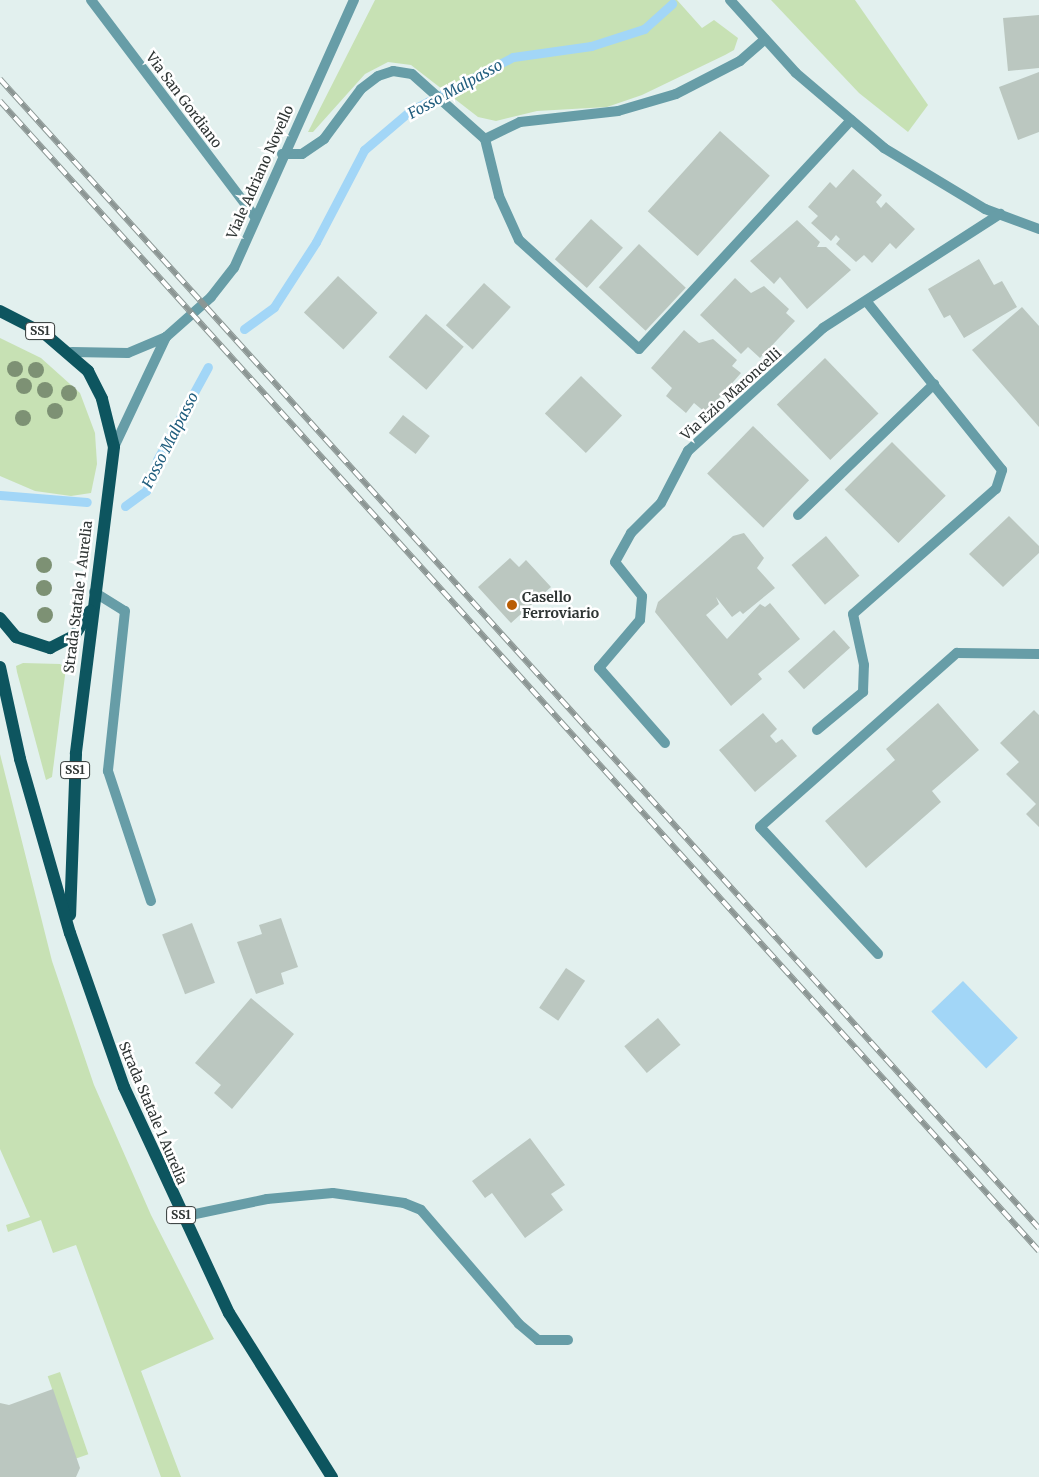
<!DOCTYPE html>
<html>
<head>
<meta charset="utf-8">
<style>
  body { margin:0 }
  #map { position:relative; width:1039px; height:1477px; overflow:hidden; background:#e2f0ee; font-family:Merriweather,serif }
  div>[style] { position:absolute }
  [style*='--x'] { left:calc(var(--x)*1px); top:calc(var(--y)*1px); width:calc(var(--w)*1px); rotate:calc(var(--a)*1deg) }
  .green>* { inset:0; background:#c7e1b4; transform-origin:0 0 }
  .water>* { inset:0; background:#a2d6f7; transform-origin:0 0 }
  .stream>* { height:9px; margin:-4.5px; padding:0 4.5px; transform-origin:4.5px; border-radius:4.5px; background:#a2d6f7 }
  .building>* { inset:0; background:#bbc7c0; transform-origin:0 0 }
  .lane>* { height:10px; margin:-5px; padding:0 5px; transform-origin:5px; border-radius:5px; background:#679da7 }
  .street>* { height:10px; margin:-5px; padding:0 5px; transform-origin:5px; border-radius:5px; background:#679da7 }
  .primary>* { height:12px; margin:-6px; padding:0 6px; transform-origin:6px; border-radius:6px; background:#0d555f }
  .rail>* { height:5.5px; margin-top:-2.75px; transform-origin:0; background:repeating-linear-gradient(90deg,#fff 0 11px,#8c9694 0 22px); box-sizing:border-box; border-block:1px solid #8c9694 }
  .trees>* { width:16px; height:16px; margin:-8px; border-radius:50%; background:#7d9174 }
  .dots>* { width:14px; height:14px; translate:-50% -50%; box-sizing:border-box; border:2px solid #fff; border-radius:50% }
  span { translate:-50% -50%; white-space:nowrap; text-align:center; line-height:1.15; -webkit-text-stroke:5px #fff; paint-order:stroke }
  .shield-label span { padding:1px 4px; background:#fff; border:1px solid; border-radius:4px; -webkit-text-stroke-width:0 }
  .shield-label { font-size:12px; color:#2f3534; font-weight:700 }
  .street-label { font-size:14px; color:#2f3534 }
  .poi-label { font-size:14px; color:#2f3534; font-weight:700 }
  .left { translate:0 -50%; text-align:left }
  .water-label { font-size:15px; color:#215e7e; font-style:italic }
</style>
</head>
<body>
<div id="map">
  <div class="green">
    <i style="clip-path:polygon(375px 0,677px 0,702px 28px,714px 20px,738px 38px,734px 50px,725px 55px,642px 95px,607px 107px,537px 111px,496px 121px,478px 117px,411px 65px,388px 62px,365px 74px,313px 132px,308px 132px)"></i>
    <i style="clip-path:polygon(771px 0,855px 0,928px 105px,908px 132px,859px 93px)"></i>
    <i style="clip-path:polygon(0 338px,41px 358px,80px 393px,95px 433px,97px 464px,91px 493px,71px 496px,35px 491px,0 476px)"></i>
    <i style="clip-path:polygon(23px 663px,60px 664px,66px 668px,52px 777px,46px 780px,17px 672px,16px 666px)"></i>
    <i style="clip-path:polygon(0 754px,52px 961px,94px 1085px,151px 1215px,214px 1339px,141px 1371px,181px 1477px,161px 1477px,76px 1245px,53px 1253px,41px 1220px,8px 1232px,6px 1225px,30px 1217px,0 1149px)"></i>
    <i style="left:60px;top:1372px;width:87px;height:13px;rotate:71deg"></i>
  </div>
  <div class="water">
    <i style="left:963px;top:981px;width:79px;height:44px;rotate:46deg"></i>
  </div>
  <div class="stream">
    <i style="--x:244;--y:329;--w:37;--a:-36"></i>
    <i style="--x:274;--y:307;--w:77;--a:-57.1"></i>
    <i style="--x:316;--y:242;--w:104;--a:-62.4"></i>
    <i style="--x:364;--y:150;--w:60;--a:-40.3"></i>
    <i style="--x:410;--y:111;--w:116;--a:-27.7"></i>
    <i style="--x:513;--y:57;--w:79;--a:-8"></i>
    <i style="--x:591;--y:46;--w:56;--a:-17.8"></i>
    <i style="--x:644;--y:29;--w:38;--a:-42"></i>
    <i style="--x:0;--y:495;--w:87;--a:4.6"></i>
    <i style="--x:125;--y:506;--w:26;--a:-36"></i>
    <i style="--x:146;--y:491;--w:33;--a:-70"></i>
    <i style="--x:157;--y:460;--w:106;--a:-61.3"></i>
  </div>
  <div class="building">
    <i style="clip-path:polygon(1039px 15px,1039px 68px,1008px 71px,1003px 18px)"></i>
    <i style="clip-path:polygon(1039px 72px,1039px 132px,1018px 140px,999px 87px)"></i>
    <i style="left:720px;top:131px;width:67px;height:108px;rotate:42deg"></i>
    <i style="clip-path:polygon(853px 169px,882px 195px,876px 202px,881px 208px,886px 202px,915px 229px,896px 249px,890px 243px,872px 263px,864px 255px,856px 262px,836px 244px,840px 239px,836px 235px,831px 241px,811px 223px,818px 216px,808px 207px,830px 182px,836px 188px)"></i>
    <i style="left:591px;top:219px;width:43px;height:54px;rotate:42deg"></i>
    <i style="clip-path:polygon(797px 220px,820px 242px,817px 247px,826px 247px,851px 270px,807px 309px,780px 277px,774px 284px,750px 261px)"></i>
    <i style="left:639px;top:244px;width:64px;height:59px;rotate:43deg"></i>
    <i style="clip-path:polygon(979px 259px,994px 285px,1002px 281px,1017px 307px,964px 338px,950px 315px,944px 318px,928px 289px)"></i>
    <i style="left:338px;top:276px;width:54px;height:50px;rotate:43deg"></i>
    <i style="clip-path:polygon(735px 278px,751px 293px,764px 286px,789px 309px,786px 313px,795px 321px,760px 358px,748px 347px,741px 354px,700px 315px)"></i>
    <i style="left:484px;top:283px;width:36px;height:57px;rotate:42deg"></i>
    <i style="clip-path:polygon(1022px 307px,1039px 326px,1039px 427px,972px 350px)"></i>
    <i style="left:426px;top:314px;width:50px;height:57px;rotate:41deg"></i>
    <i style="clip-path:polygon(684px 330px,699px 343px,713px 339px,737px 360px,732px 366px,741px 373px,706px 413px,694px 403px,686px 413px,666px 396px,672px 388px,651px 368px)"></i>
    <i style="left:825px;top:358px;width:77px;height:67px;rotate:46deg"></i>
    <i style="left:581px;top:376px;width:57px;height:52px;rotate:44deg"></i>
    <i style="left:403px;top:415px;width:34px;height:23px;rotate:38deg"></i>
    <i style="left:753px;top:426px;width:78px;height:66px;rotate:44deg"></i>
    <i style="left:892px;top:442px;width:76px;height:67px;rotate:45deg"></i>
    <i style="clip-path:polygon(1009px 516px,1039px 546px,1039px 553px,1003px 587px,969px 554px)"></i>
    <i style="clip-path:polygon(744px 533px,764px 558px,757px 568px,775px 588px,743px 614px,740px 611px,732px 617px,716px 597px,719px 604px,706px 615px,727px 639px,760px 604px,765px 607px,770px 603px,800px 639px,758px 674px,762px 679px,731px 706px,655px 612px,658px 602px,733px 536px)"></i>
    <i style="left:826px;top:536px;width:52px;height:45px;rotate:50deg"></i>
    <i style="clip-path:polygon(510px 558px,519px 567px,526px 560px,551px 587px,511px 623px,478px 587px)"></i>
    <i style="left:834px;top:630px;width:24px;height:62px;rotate:48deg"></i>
    <i style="clip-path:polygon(938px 703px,979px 750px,932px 791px,941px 802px,866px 868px,825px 821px,895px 760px,886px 749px)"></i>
    <i style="clip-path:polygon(1034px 710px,1039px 715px,1039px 827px,1026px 814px,1036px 804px,1006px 774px,1019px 762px,1000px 743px)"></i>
    <i style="clip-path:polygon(763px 713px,777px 729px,770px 736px,776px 743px,782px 739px,797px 756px,755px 792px,719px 750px)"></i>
    <i style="clip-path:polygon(281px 918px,298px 967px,281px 973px,284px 984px,256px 994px,237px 942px,262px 934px,259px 925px)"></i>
    <i style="left:192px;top:923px;width:64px;height:32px;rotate:69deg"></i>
    <i style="left:566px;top:968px;width:23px;height:48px;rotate:34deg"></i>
    <i style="clip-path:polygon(251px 998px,294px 1034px,232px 1109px,214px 1093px,221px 1085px,195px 1063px)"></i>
    <i style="left:658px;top:1018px;width:35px;height:44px;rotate:50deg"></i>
    <i style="clip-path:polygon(530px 1138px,565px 1185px,551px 1194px,563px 1210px,525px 1238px,492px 1193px,485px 1198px,472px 1181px)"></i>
    <i style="clip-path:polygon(53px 1389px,80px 1468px,76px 1477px,0 1477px,0 1403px,9px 1405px)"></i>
  </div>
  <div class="lane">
    <i style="--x:94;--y:592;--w:36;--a:32"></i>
    <i style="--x:125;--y:611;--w:161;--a:96.1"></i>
    <i style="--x:108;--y:771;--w:137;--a:71.7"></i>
    <i style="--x:181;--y:1217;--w:88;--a:-11.8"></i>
    <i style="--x:267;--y:1199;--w:66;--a:-5.2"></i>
    <i style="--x:333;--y:1193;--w:72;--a:8"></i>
    <i style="--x:404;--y:1203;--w:18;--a:22"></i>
    <i style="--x:421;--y:1210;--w:150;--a:49.3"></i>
    <i style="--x:519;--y:1324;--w:25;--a:40"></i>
    <i style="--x:538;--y:1340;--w:30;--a:0"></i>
  </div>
  <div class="street">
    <i style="--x:91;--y:0;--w:272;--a:52.9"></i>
    <i style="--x:730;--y:0;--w:98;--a:47.9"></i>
    <i style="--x:796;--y:73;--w:116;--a:40.4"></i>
    <i style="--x:884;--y:148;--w:118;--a:31.1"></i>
    <i style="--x:985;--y:209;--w:58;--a:20.3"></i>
    <i style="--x:485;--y:139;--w:39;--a:-26"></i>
    <i style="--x:520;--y:122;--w:99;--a:-6.4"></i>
    <i style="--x:618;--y:111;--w:60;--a:-16.3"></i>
    <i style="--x:676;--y:94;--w:72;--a:-27.3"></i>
    <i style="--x:740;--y:61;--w:33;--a:-41"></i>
    <i style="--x:282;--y:154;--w:20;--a:0"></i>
    <i style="--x:302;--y:154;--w:27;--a:-34"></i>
    <i style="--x:324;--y:139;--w:62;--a:-53.5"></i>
    <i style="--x:361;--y:89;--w:21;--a:-37"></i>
    <i style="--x:378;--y:76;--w:16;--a:-18"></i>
    <i style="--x:393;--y:71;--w:19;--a:9"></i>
    <i style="--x:412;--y:74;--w:98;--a:41.7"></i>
    <i style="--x:485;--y:139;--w:59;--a:76.2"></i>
    <i style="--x:499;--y:196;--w:48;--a:65.6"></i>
    <i style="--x:519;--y:240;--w:162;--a:42.2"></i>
    <i style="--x:639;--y:349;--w:312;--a:-47.2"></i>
    <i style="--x:72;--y:352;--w:56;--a:1"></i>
    <i style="--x:128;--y:353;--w:41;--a:-22.8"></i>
    <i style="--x:166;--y:337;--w:60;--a:-41.6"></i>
    <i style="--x:211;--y:297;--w:37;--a:-52"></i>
    <i style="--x:234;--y:268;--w:294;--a:-65.9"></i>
    <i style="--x:114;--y:447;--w:122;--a:-64.7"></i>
    <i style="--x:798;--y:515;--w:189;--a:-43.9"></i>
    <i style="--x:817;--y:730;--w:60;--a:-39.6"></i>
    <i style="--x:863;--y:692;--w:27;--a:-88"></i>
    <i style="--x:864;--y:665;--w:52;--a:-102.2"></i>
    <i style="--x:853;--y:614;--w:190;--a:-41.2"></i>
    <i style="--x:996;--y:489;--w:20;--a:-72"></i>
    <i style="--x:1002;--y:470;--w:216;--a:-128.8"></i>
    <i style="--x:665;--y:743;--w:100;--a:-131.3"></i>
    <i style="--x:599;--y:668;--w:63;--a:-49.5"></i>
    <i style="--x:640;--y:620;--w:24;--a:-85"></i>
    <i style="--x:642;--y:596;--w:43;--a:-128.5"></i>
    <i style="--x:615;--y:562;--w:33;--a:-61"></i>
    <i style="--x:631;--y:533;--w:42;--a:-45"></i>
    <i style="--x:661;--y:503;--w:59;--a:-62.6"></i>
    <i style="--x:688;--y:451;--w:183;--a:-42.3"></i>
    <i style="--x:823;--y:328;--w:211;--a:-32.8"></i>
    <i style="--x:878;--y:954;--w:173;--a:-132.9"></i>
    <i style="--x:760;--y:827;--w:263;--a:-41.5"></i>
    <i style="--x:957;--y:653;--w:82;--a:0.7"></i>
  </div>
  <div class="primary">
    <i style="--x:0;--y:311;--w:51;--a:27.1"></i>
    <i style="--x:45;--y:334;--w:57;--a:40.7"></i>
    <i style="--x:88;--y:371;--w:31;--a:63"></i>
    <i style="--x:102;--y:399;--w:49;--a:76"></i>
    <i style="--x:114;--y:447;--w:309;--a:97.1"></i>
    <i style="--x:76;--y:754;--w:161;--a:92.1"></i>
    <i style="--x:0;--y:618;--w:25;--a:50"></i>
    <i style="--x:16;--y:637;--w:36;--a:18"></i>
    <i style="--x:50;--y:648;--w:27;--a:-27"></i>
    <i style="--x:74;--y:636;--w:30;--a:-57"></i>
    <i style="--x:0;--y:667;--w:94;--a:77.7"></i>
    <i style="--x:20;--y:759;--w:181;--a:74"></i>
    <i style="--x:70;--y:933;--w:163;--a:70.7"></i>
    <i style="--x:124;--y:1087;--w:249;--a:65.1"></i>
    <i style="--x:229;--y:1313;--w:194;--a:57.9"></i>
  </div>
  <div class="rail">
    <i style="--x:0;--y:79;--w:1549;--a:47.88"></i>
    <i style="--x:0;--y:101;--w:1550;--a:47.9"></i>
  </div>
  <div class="trees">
    <i style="left:15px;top:369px"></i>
    <i style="left:36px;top:370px"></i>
    <i style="left:24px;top:386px"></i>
    <i style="left:45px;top:390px"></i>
    <i style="left:69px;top:393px"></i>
    <i style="left:55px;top:411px"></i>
    <i style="left:23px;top:418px"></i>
    <i style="left:44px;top:565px"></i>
    <i style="left:44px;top:588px"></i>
    <i style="left:45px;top:615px"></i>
  </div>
  <div class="dots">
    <i style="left:512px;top:605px;background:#b95d04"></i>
  </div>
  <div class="shield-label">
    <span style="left:40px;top:331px">SS1</span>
    <span style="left:75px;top:770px">SS1</span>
    <span style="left:181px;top:1215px">SS1</span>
  </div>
  <div class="street-label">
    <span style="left:184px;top:100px;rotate:53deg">Via San Gordiano</span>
    <span style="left:260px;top:172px;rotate:-66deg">Viale Adriano Novello</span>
    <span style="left:731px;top:394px;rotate:-42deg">Via Ezio Maroncelli</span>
    <span style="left:78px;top:597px;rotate:-83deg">Strada Statale 1 Aurelia</span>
    <span style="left:153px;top:1113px;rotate:67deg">Strada Statale 1 Aurelia</span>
  </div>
  <div class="poi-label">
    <span class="left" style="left:522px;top:605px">Casello<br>Ferroviario</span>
  </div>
  <div class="water-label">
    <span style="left:455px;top:89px;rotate:-29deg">Fosso Malpasso</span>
    <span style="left:170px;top:440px;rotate:-63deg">Fosso Malpasso</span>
  </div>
</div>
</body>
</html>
